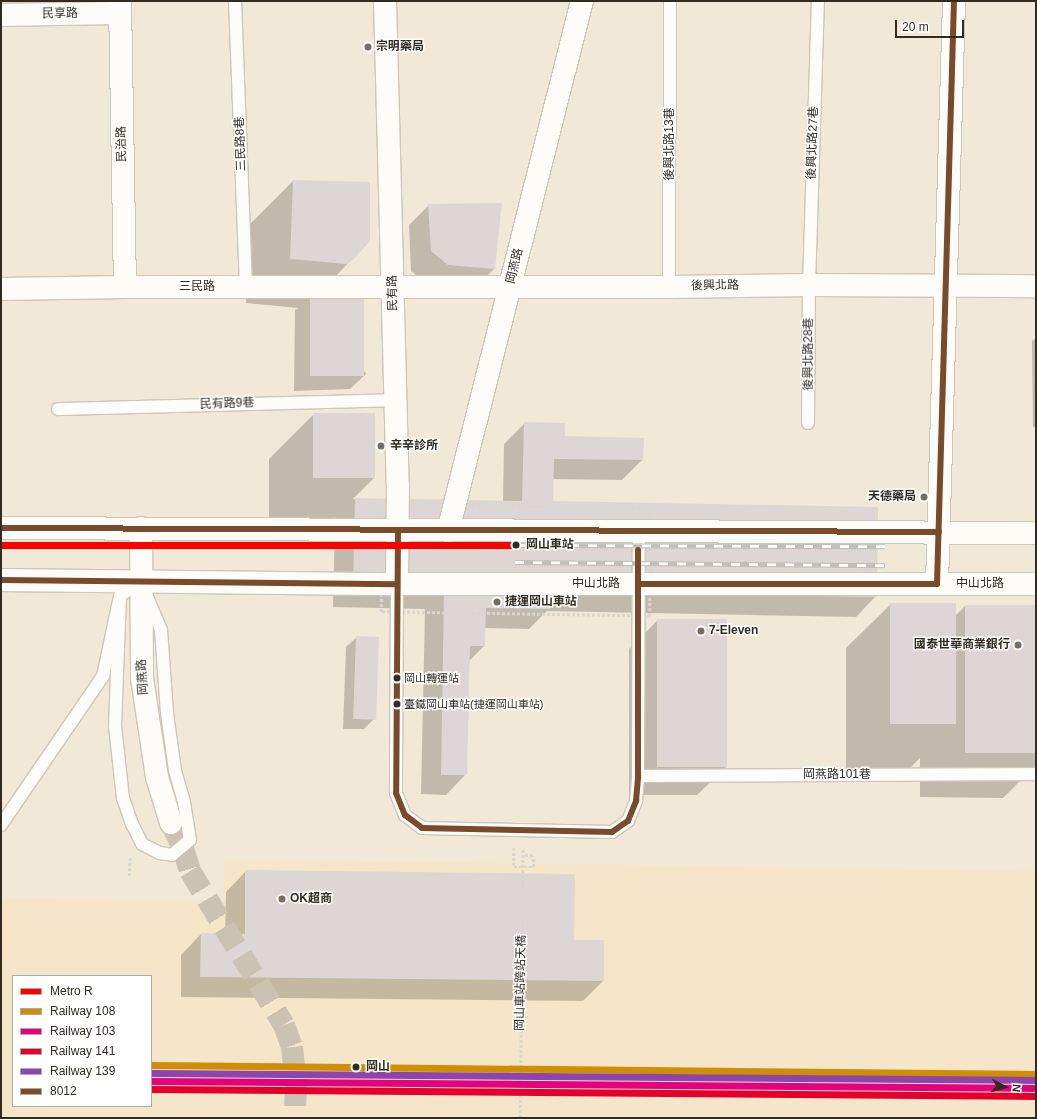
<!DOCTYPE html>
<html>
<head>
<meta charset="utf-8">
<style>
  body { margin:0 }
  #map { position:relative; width:1037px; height:1119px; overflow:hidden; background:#f2e8d7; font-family:Arial,"Noto Sans TC",sans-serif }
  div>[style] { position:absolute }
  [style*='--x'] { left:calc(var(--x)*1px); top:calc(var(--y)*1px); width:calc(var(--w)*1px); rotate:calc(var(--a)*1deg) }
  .built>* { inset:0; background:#f6e6c9 }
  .shadow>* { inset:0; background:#0003 }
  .building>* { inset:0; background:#ddd6d5; transform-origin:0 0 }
  .secondary-tunnel>* { height:22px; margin-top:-11px; transform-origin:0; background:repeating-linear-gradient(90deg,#ccc2b2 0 22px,transparent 0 33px) }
  .path>* { height:2.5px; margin-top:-1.25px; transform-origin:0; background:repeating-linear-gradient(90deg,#d8d6d1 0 3px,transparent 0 5px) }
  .roads { filter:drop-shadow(1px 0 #cec6b8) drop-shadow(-1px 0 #cec6b8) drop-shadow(0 1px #cec6b8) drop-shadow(0 -1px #cec6b8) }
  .lane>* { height:12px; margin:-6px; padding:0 6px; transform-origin:6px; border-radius:6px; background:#fdfcf9 }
  .street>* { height:22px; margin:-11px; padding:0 11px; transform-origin:11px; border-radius:11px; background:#fdfcf9 }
  .secondary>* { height:22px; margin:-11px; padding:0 11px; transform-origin:11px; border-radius:11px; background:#fdfcf9 }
  .primary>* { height:22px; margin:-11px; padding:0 11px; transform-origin:11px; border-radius:11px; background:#fdfcf9 }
  .rail>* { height:4.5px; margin-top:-2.25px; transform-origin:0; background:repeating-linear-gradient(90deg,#fff 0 9px,#c0beb9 0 18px); box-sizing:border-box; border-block:1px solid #c0beb9 }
  .path-bridge>* { height:2.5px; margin-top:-1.25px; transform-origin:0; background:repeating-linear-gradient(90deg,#d8d6d1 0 3px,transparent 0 5px) }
  .bus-1>* { height:6px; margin:-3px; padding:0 3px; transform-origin:3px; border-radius:3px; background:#7a4b2a }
  .rail-1>* { height:7px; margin:-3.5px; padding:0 3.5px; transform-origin:3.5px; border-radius:3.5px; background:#d08e06 }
  .rail-2>* { height:7px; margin:-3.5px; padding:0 3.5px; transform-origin:3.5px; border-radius:3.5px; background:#e5007d }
  .rail-3>* { height:7px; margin:-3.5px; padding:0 3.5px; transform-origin:3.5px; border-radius:3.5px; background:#e4002b }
  .rail-4>* { height:7px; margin:-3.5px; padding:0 3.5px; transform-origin:3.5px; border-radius:3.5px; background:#8e44ad }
  .metro-1>* { height:7px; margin:-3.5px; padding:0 3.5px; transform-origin:3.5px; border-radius:3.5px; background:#f00 }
  .dots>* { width:11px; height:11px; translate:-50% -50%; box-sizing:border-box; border:2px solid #fff; border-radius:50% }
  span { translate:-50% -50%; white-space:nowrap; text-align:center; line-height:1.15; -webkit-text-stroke:3px #fff; paint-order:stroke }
  .bus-label { font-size:11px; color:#322c20 }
  .left { translate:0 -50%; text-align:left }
  .street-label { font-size:12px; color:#322c20 }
  .poi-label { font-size:12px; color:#322c20; font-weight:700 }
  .right { translate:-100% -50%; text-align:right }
  .stop-label { font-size:12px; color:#322c20; font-weight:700 }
  .frame { position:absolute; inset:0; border:2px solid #322c20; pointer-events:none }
  .legend { position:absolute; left:12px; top:975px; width:140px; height:132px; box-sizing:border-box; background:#fff; border:1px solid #adaba6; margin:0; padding:5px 7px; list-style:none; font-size:12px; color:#322c20 }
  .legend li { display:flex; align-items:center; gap:8px; height:20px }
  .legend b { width:20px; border:1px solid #adaba6 }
  .north { position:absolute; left:985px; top:1067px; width:40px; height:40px; -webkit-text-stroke:3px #fff; paint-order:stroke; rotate:96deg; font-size:11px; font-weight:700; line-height:16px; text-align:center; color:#322c20 }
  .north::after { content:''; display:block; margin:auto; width:14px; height:18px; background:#322c20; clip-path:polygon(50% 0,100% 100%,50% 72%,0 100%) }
  .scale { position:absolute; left:895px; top:20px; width:69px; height:18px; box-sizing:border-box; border:2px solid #322c20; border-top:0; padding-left:5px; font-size:12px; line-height:14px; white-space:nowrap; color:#322c20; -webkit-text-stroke:3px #fff; paint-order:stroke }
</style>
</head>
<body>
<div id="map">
  <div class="built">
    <i style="clip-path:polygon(evenodd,224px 859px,1036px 871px,1036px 1118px,1px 1118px,1px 898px,223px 901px,224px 859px,13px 976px,151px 976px,151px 1106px,13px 1106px,13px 976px)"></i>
  </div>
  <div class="shadow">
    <i style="clip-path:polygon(293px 181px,369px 241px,318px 295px,366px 374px,350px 389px,294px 391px,295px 310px,298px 308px,246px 303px,249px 225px)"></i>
    <i style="clip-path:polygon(429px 205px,494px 269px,474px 289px,428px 285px,411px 271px,409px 225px)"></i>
    <i style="clip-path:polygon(1036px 338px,1036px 427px,1033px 427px,1032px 341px)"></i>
    <i style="clip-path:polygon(314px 414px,374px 414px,374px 478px,353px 499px,503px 502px,504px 444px,524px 424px,564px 437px,642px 460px,622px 480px,552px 479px,552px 502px,876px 596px,856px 617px,547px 611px,529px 629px,485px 628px,484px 646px,469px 661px,466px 774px,446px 795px,421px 794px,425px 609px,333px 607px,335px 517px,329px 523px,269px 523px,269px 459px)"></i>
    <i style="clip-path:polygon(891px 604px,955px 616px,965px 606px,1036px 606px,1036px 765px,1003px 798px,920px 797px,920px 758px,910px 768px,846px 768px,846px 648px)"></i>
    <i style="clip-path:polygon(657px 621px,726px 767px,697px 795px,629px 795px,629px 649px)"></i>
    <i style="clip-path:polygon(357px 637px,374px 719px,364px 729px,343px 729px,346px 647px)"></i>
    <i style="clip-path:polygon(246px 871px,573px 941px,603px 981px,583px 1001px,181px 997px,181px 955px,201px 934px,225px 935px,226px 892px)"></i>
  </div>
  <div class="building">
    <i style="clip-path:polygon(293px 180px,370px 182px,370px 241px,354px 259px,347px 264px,290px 259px)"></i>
    <i style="clip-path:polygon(502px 203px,495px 269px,448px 265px,431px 251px,428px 204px)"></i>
    <i style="left:310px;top:294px;width:54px;height:82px"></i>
    <i style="left:313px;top:413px;width:62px;height:65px"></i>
    <i style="clip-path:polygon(524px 422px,565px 423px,565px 436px,644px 438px,643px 460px,554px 459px,553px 501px,878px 507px,877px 597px,550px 591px,550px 609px,486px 608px,485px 646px,470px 646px,467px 775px,441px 775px,444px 589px,353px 588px,355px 498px,522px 501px)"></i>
    <i style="left:890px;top:603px;width:66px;height:121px"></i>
    <i style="left:965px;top:605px;width:71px;height:148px"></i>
    <i style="left:727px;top:619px;width:148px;height:70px;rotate:90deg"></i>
    <i style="left:356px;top:636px;width:23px;height:83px;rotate:2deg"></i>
    <i style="clip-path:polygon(245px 870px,575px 874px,574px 940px,604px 940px,604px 981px,200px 977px,201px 933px,245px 934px)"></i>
  </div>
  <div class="secondary-tunnel">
    <i style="--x:171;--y:823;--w:28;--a:64"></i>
    <i style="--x:183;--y:848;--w:24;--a:73"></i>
    <i style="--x:190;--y:871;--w:180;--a:58.6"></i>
    <i style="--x:284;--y:1025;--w:23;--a:70"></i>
    <i style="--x:292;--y:1047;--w:37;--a:84"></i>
    <i style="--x:296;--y:1084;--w:34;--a:92"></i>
  </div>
  <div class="path">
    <i style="--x:382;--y:503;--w:268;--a:1.1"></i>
    <i style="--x:650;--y:508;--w:108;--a:90"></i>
    <i style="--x:650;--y:616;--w:269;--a:-179.1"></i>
    <i style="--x:381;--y:612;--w:109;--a:-89.5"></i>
    <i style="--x:514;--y:848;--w:19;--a:90"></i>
    <i style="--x:514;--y:867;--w:19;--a:0"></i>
    <i style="--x:533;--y:867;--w:11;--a:-90"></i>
    <i style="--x:533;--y:856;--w:10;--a:-174"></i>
    <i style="--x:129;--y:876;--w:19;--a:-87"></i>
  </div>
  <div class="roads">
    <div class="lane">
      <i style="--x:235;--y:1;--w:286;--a:87.8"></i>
      <i style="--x:669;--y:287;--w:286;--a:-89.8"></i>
      <i style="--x:58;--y:409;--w:337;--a:-1.5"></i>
      <i style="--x:808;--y:423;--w:138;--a:-89.6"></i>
      <i style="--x:809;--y:285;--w:284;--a:-88.2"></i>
      <i style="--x:397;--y:584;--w:209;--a:90.3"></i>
      <i style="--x:396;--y:793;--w:24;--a:68"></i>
      <i style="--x:405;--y:815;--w:21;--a:37"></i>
      <i style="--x:422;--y:828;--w:190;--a:1.2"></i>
      <i style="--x:612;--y:832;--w:19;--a:-35"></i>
      <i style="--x:628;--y:821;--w:22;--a:-68"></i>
      <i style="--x:636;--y:801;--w:25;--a:-85"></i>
      <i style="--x:638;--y:776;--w:244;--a:-89.8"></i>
      <i style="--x:120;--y:596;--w:130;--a:92.2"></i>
      <i style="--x:115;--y:726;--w:72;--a:83.7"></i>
      <i style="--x:123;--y:798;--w:28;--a:71"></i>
      <i style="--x:132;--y:824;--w:22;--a:63"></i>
      <i style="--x:142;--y:844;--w:20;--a:27"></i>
      <i style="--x:160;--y:853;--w:12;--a:9"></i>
      <i style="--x:172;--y:855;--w:23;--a:-40"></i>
      <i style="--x:190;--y:840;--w:38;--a:-99"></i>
      <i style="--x:184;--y:802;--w:33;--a:-106"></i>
      <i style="--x:175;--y:770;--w:58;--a:-98"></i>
      <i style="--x:167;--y:713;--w:83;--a:-94.1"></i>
      <i style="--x:161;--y:630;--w:38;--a:-113"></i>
      <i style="--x:638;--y:776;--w:398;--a:-0.3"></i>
      <i style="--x:1;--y:825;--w:181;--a:-55.6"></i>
      <i style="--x:103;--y:676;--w:82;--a:-78"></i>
      <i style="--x:120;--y:596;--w:22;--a:-36"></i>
    </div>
    <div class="street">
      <i style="--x:120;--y:1;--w:286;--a:89"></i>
      <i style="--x:385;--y:1;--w:484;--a:88.5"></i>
      <i style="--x:398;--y:485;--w:99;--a:90.6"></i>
      <i style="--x:1;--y:15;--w:119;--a:-1"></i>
      <i style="--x:1;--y:289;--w:124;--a:-0.9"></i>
      <i style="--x:125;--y:287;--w:544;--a:0"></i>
      <i style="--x:669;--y:287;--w:140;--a:-0.8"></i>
      <i style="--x:809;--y:285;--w:227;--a:0.3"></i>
      <i style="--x:448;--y:531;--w:547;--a:-75.81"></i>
      <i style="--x:937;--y:584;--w:583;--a:-88.33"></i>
    </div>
    <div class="secondary">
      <i style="--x:141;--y:528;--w:150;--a:89.6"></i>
      <i style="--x:142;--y:678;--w:100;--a:81.4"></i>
      <i style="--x:157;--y:777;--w:48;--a:73.1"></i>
    </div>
    <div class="primary">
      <i style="--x:1;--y:528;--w:1035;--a:0.28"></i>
      <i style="--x:1;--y:580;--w:396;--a:0.6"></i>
      <i style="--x:397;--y:584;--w:639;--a:0"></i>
    </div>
  </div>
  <div class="rail">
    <i style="--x:516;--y:545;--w:369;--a:0.2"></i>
    <i style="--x:515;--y:562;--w:370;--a:0.5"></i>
  </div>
  <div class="path-bridge">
    <i style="--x:520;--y:1118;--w:270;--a:-89.4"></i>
  </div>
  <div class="bus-1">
    <i style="--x:1;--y:528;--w:938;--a:0.24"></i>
    <i style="--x:398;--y:531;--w:262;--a:90.4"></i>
    <i style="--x:396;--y:793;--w:24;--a:68"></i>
    <i style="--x:405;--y:815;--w:21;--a:37"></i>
    <i style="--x:422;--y:828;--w:190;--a:1.2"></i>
    <i style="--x:612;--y:832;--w:19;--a:-35"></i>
    <i style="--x:628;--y:821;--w:22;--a:-68"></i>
    <i style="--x:636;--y:801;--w:25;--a:-85"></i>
    <i style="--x:638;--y:776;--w:226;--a:-90"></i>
    <i style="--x:1;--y:580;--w:396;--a:0.6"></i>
    <i style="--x:638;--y:584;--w:299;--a:0"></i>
    <i style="--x:937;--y:584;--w:583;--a:-88.33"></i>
  </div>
  <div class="rail-1">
    <i style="--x:151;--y:1065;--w:885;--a:0.58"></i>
  </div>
  <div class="rail-2">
    <i style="--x:151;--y:1081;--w:885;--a:0.45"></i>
  </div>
  <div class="rail-3">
    <i style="--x:151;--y:1089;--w:885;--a:0.45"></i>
  </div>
  <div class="rail-4">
    <i style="--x:151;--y:1073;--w:885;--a:0.45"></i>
  </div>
  <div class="metro-1">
    <i style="--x:1;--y:545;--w:515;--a:0"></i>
  </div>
  <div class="dots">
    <i style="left:368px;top:47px;background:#756e60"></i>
    <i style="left:381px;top:446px;background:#756e60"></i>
    <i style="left:924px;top:497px;background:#756e60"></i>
    <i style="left:516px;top:545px;background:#322c20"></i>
    <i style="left:497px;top:602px;background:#756e60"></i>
    <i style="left:701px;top:631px;background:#756e60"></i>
    <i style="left:1018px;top:645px;background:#756e60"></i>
    <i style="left:397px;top:678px;background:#322c20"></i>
    <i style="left:397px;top:704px;background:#322c20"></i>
    <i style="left:282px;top:899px;background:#756e60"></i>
    <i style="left:356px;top:1067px;background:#322c20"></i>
  </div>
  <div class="bus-label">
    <span class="left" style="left:404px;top:678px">岡山轉運站</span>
    <span class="left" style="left:404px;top:704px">臺鐵岡山車站(捷運岡山車站)</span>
  </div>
  <div class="street-label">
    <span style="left:60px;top:14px;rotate:-1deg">民享路</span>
    <span style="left:813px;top:143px;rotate:-88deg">後興北路27巷</span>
    <span style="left:122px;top:144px;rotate:-91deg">民治路</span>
    <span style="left:241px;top:144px;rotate:-92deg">三民路8巷</span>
    <span style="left:670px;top:144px;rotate:-90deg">後興北路13巷</span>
    <span style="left:515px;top:266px;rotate:-76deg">岡燕路</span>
    <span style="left:715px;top:286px;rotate:-1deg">後興北路</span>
    <span style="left:197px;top:287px">三民路</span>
    <span style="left:393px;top:293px;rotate:-91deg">民有路</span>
    <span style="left:809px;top:354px;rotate:-90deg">後興北路28巷</span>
    <span style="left:227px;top:404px;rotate:-2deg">民有路9巷</span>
    <span style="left:596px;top:584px">中山北路</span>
    <span style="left:980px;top:584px">中山北路</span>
    <span style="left:143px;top:677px;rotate:-94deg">岡燕路</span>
    <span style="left:837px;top:775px">岡燕路101巷</span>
    <span style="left:521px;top:983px;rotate:-89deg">岡山車站跨站天橋</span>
  </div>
  <div class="poi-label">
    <span class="left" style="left:376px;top:47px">宗明藥局</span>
    <span class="left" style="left:390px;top:446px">辛辛診所</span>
    <span class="right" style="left:916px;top:497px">天德藥局</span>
    <span class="left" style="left:505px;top:602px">捷運岡山車站</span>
    <span class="left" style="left:709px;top:631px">7-Eleven</span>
    <span class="right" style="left:1010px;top:645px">國泰世華商業銀行</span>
    <span class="left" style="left:290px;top:899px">OK超商</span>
  </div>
  <div class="stop-label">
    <span class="left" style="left:526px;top:545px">岡山車站</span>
    <span class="left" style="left:366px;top:1067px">岡山</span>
  </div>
  <div class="frame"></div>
  <ul class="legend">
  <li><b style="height:5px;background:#f00"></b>Metro R</li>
  <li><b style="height:5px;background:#d08e06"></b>Railway 108</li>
  <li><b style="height:5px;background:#e5007d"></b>Railway 103</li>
  <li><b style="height:5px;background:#e4002b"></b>Railway 141</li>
  <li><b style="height:5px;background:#8e44ad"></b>Railway 139</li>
  <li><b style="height:5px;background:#7a4b2a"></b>8012</li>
  </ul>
  <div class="north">N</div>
  <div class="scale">20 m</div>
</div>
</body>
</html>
